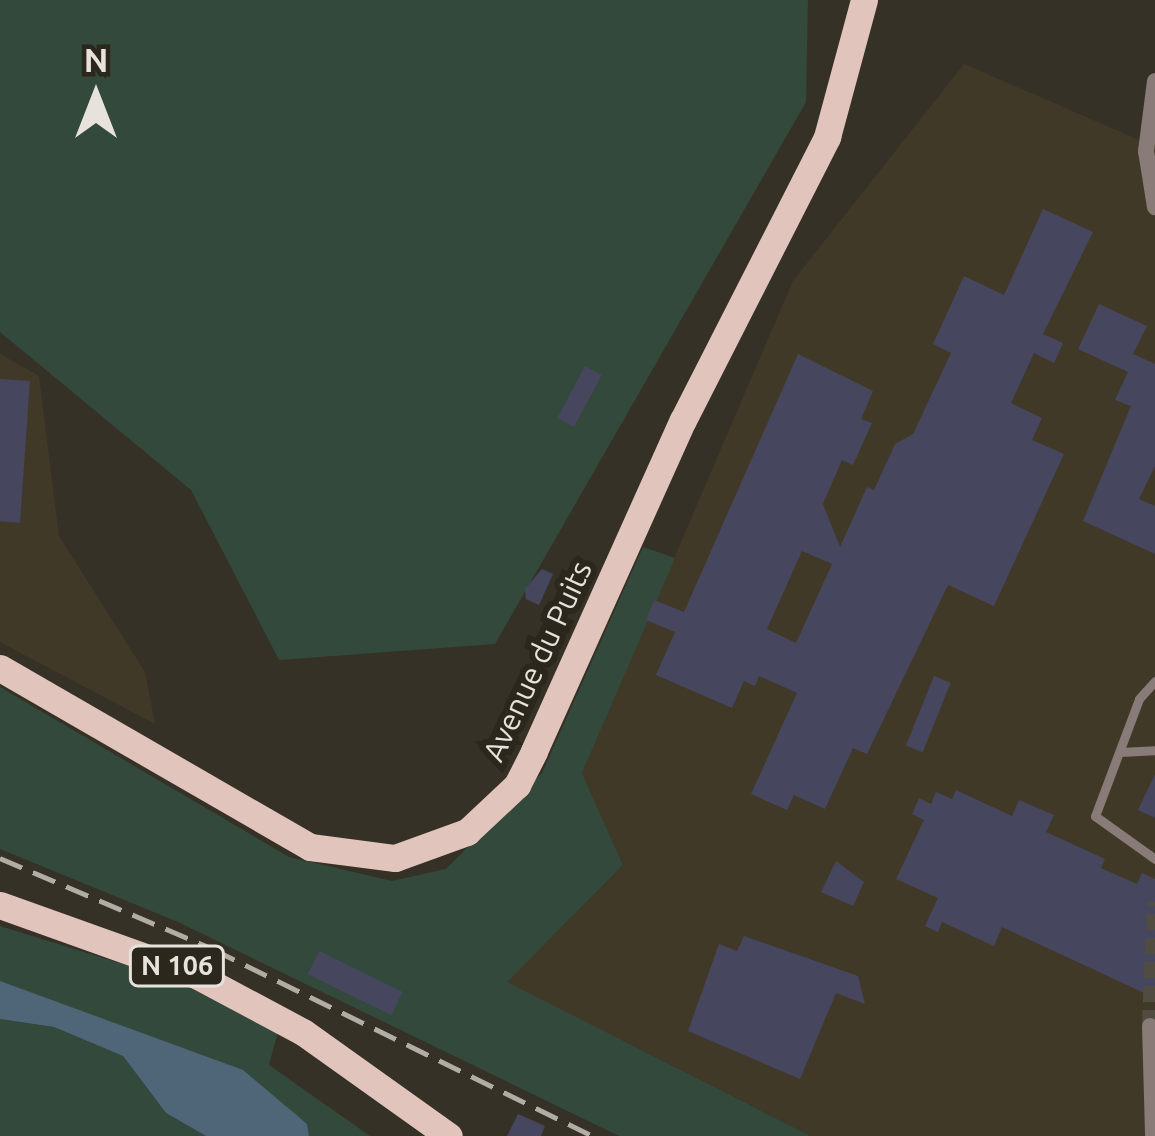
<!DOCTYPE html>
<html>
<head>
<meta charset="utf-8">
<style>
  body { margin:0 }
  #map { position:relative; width:1155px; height:1136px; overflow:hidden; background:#363126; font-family:Ubuntu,sans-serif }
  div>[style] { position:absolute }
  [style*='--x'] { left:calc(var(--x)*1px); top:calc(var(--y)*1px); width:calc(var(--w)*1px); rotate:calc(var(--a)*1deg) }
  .built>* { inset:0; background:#413928 }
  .green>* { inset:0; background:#32493b }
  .water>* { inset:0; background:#4f6679 }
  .building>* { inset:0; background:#46465e; transform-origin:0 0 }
  .street-tunnel>* { height:16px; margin-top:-8px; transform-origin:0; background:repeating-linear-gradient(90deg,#514c41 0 16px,transparent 0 24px) }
  .lane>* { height:9px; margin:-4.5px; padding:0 4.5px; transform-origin:4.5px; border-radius:4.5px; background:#897b77 }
  .street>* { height:16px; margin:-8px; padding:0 8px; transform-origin:8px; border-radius:8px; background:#897b77 }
  .primary>* { height:27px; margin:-13.5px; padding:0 13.5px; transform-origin:13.5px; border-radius:13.5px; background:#e1c4bc }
  .rail>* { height:4.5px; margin-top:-2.25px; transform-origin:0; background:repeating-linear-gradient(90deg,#b1ada5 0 24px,transparent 0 36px) }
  span { translate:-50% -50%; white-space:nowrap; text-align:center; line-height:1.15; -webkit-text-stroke:12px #2c271c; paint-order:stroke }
  .shield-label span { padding:3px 9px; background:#2c271c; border:3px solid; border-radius:9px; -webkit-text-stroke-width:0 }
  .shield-label { font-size:27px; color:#e7e3dc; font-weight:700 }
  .street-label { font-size:30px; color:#e7e3dc }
  .north { position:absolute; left:36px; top:36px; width:120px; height:120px; -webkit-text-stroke:9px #2c271c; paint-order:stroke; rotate:0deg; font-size:33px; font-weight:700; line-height:48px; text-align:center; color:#e7e3dc }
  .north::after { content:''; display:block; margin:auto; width:42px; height:54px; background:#e7e3dc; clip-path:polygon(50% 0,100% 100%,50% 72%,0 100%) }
</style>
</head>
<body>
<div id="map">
  <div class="built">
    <i style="clip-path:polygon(964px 64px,1155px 147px,1155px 1136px,811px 1136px,506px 982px,623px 865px,582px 773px,793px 281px)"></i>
    <i style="clip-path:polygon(0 354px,39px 376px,59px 536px,145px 672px,155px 724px,0 642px)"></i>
  </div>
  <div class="green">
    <i style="clip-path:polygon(0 0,808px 0,806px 102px,495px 644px,279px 660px,191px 490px,0 332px)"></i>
    <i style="clip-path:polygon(643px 547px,675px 558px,582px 773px,623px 865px,507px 982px,811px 1136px,619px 1136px,178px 922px,0 849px,0 687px,289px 857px,392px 881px,446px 869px,542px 773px)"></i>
    <i style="clip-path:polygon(0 926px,171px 979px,278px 1031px,269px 1065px,370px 1136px,309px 1136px,307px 1124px,0 986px)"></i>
    <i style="clip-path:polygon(0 1019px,54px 1027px,123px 1056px,166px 1113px,206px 1136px,0 1136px)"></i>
  </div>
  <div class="water">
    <i style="clip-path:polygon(0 981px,243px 1070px,307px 1124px,309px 1136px,206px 1136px,166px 1113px,123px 1056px,54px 1027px,0 1019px)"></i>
  </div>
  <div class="building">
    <i style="clip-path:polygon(evenodd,1043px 209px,1093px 232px,1043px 334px,1063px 343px,1054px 363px,1034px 353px,1011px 403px,1042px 418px,1032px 440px,1064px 454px,994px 606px,948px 585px,867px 754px,853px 748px,825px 809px,794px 795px,787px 810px,751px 794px,797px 693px,759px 676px,755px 686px,744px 681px,732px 708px,656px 675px,675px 632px,646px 620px,654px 600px,684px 612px,798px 354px,873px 391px,861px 419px,872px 423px,853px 465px,842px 460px,823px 504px,840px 547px,867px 487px,874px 490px,895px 444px,913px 434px,951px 353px,933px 344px,964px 276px,1004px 295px,1043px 209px,802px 551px,832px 564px,796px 643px,767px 629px,802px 551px)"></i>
    <i style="clip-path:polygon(1099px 304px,1147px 326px,1133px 354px,1155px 364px,1155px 466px,1139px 499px,1155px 506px,1155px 554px,1083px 521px,1131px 406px,1115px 400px,1128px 372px,1078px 349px)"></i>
    <i style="left:585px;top:366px;width:19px;height:59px;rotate:28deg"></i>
    <i style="left:0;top:379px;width:30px;height:142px;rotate:4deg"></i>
    <i style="clip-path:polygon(542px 569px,553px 574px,539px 605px,526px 599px,525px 589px)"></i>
    <i style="left:934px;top:676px;width:18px;height:75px;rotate:22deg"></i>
    <i style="clip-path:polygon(1155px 774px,1155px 818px,1138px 810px)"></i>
    <i style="clip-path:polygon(956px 790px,1012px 816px,1019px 800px,1054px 815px,1046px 832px,1105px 859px,1101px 868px,1137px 884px,1142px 873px,1155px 879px,1155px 998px,1002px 927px,994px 946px,942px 922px,938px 932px,925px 926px,938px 898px,896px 879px,924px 820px,912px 814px,919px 798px,931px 804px,936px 792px,952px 799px)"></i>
    <i style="clip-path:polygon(836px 861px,864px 882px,853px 906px,821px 892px)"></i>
    <i style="clip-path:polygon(744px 936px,858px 976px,865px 1004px,836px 993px,800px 1079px,688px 1031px,719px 944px,737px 951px)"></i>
    <i style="left:319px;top:951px;width:93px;height:26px;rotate:26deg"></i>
    <i style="clip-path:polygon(518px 1114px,545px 1126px,541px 1136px,507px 1136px)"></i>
  </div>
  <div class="street-tunnel">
    <i style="--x:1150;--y:1026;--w:124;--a:-87.7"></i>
  </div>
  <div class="lane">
    <i style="--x:1155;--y:681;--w:24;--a:132"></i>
    <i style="--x:1139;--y:699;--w:125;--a:110.6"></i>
    <i style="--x:1095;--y:816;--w:74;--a:35.6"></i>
    <i style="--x:1120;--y:752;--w:35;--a:-3"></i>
  </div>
  <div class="street">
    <i style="--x:1155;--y:81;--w:71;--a:97.3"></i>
    <i style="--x:1146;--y:151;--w:57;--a:80.9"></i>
    <i style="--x:1150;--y:1026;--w:110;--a:88.4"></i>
  </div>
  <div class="primary">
    <i style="--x:0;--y:668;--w:358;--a:30"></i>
    <i style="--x:310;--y:847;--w:86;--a:7.4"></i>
    <i style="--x:395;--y:858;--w:77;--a:-19.9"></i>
    <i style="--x:467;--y:832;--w:69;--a:-43.2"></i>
    <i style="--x:517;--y:785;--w:38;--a:-63"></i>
    <i style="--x:534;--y:751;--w:363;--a:-65.8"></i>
    <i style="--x:683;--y:420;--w:318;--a:-63"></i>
    <i style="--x:827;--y:137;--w:142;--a:-74.9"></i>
    <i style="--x:0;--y:905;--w:210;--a:19.7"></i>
    <i style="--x:198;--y:976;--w:119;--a:28.1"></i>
    <i style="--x:303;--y:1032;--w:179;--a:35.5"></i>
  </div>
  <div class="rail">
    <i style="--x:0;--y:858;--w:232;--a:23.1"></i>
    <i style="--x:213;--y:949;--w:424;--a:26.2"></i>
  </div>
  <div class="shield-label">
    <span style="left:177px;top:966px">N 106</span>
  </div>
  <div class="street-label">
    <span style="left:537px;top:661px;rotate:-65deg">Avenue du Puits</span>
  </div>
  <div class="north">N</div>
</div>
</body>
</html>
